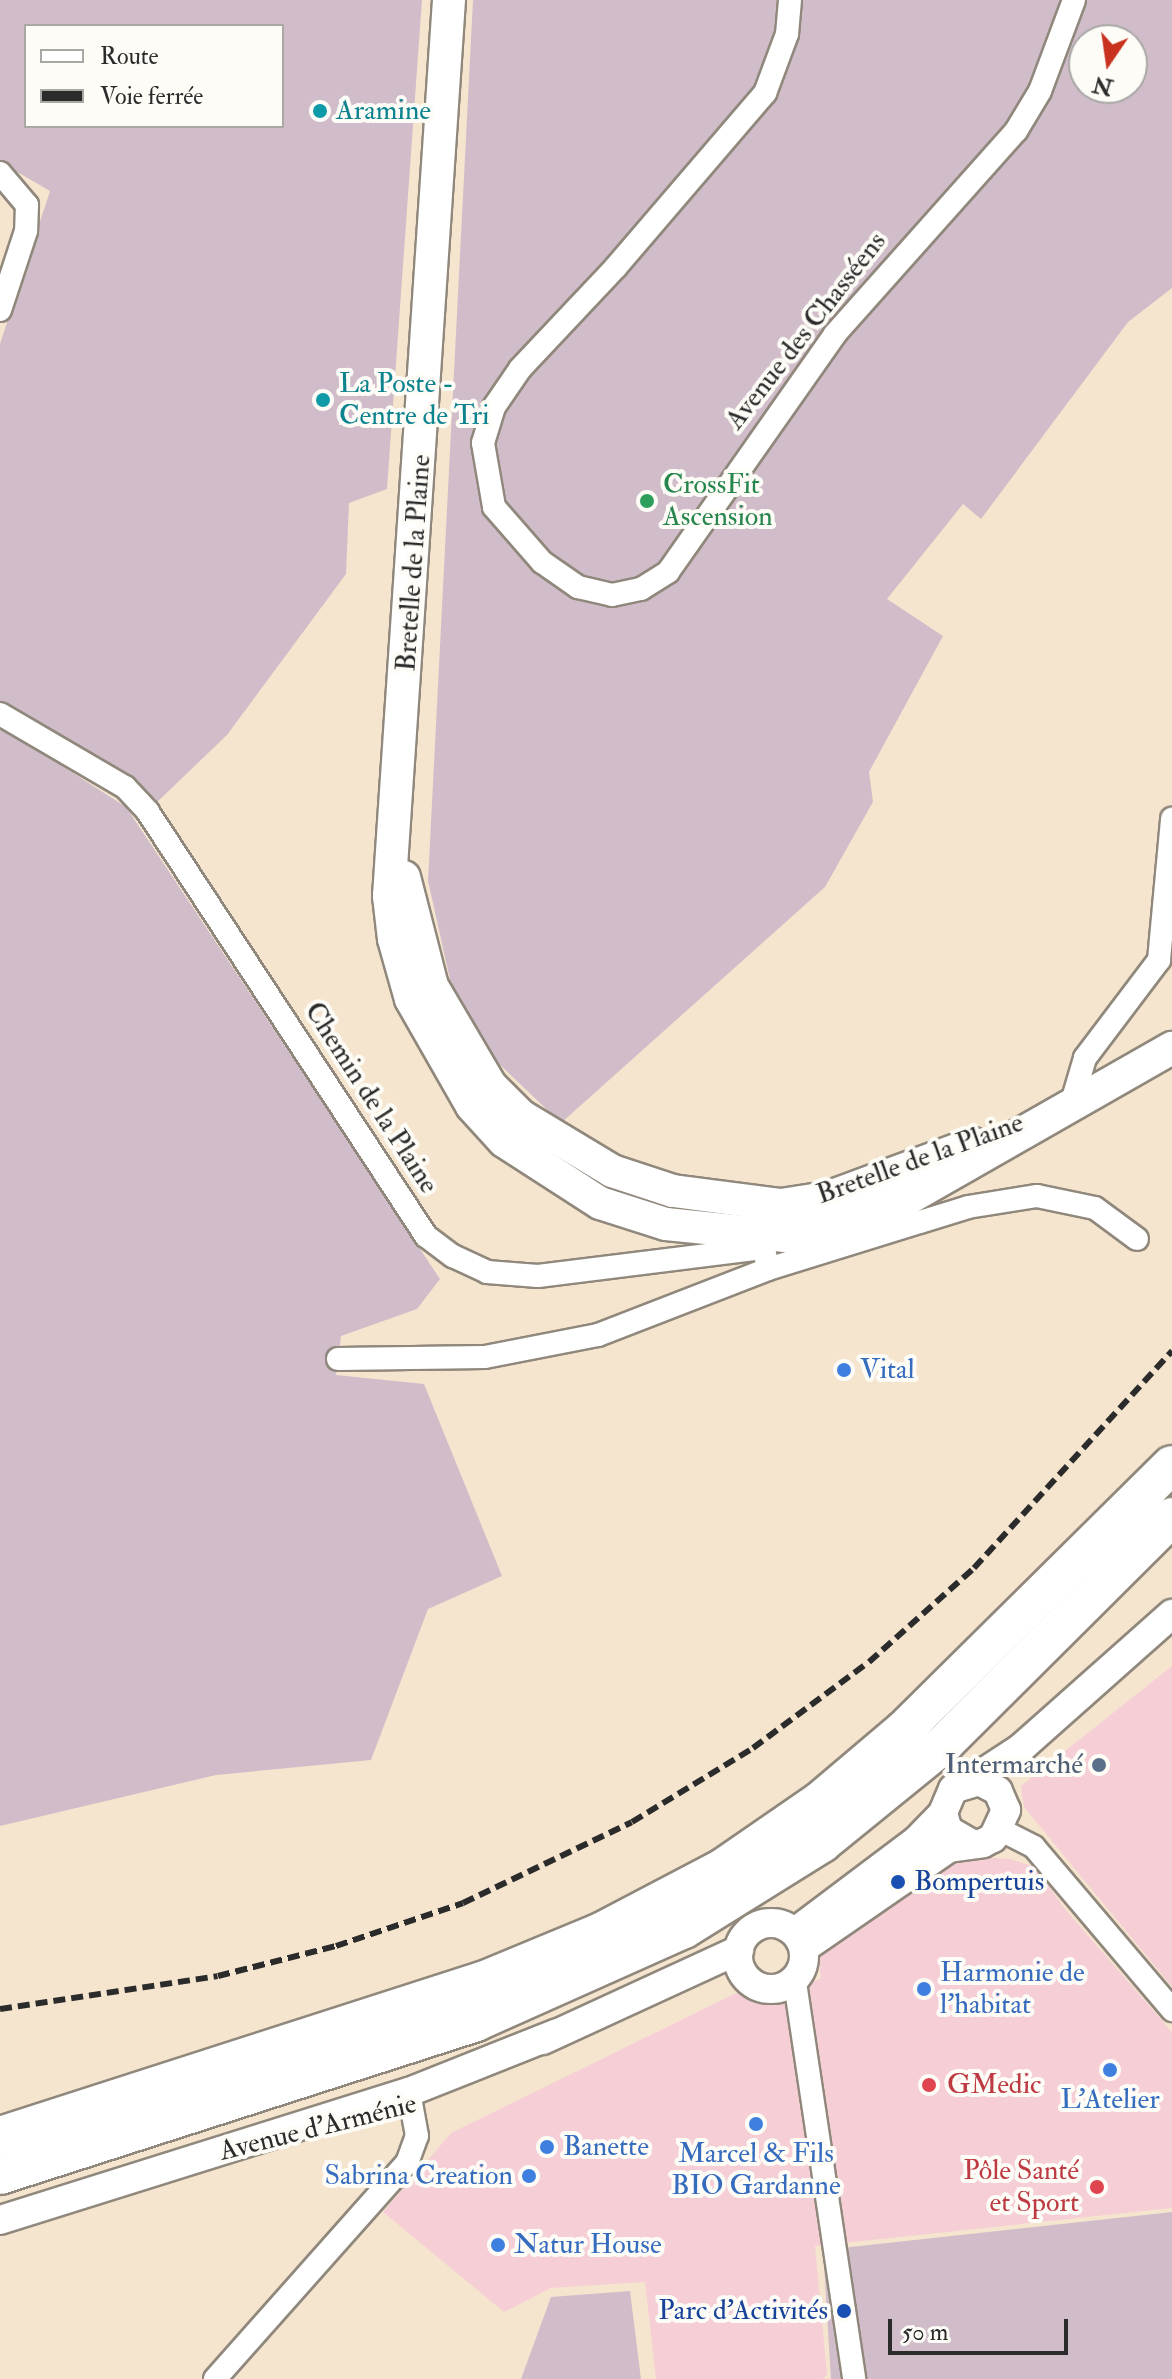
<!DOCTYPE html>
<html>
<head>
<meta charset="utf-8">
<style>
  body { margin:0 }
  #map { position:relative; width:1172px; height:2379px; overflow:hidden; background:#f5e5ce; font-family:"IM FELL Double Pica",serif }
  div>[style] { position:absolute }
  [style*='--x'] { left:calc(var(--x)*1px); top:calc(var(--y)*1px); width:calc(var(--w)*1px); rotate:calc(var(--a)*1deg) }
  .built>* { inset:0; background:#f6cfd6 }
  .industrial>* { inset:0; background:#d1bdc9 }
  .roads { filter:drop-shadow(2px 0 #90887c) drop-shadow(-2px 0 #90887c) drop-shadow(0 2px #90887c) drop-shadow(0 -2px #90887c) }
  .minor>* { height:22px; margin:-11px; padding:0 11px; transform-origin:11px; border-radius:11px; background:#fff }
  .tertiary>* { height:28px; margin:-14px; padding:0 14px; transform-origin:14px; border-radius:14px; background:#fff }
  .tertiary>.ring { margin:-14px; padding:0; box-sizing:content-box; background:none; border:28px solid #fff; border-radius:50% }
  .secondary>* { height:32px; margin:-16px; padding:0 16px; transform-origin:16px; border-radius:16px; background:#fff }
  .trunk>* { height:38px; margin:-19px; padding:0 19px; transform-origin:19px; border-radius:19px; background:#fff }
  .rail>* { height:6px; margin-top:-3px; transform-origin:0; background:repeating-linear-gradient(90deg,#2b2b2b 0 12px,transparent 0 18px) }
  .dots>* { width:22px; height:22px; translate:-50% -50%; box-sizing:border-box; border:4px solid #fdfcf7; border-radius:50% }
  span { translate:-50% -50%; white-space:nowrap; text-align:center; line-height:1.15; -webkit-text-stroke:8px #fdfcf7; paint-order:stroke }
  .culture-label { font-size:28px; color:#0d838f }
  .left { translate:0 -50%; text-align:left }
  .street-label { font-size:28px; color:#2b2b2b }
  .leisure-label { font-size:28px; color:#27864d }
  .shop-label { font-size:28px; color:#366cbe }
  .right { translate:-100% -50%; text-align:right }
  .service-label { font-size:28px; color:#4e5e75 }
  .transit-label { font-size:28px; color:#164399 }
  .health-label { font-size:28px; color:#be3a42 }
  .legend { position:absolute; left:24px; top:24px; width:260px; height:104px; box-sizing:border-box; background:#fdfcf7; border:2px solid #a9a8a5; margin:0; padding:10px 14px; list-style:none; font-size:24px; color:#2b2b2b }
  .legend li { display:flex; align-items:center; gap:16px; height:40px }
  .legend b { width:40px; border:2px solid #a9a8a5 }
  .north { position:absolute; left:1068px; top:24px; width:80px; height:80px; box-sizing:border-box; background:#fdfcf7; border:2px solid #a9a8a5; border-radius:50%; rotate:193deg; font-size:22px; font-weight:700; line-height:32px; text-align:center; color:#2b2b2b }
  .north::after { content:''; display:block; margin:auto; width:28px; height:36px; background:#c8321e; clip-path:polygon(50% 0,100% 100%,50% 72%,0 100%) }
  .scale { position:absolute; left:888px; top:2319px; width:180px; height:36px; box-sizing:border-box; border:4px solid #2b2b2b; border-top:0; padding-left:10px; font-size:24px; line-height:28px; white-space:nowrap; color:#2b2b2b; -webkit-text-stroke:6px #fdfcf7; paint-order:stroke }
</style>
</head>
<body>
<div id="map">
  <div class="built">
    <i style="clip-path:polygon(1172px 1666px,1172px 1987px,1024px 1807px,1021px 1786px)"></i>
    <i style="clip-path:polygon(966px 1856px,1010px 1859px,1035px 1867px,1065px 1909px,1172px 2032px,1172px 2208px,815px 2246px,827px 2374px,823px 2379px,656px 2379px,645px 2282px,551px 2288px,504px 2312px,383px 2212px,451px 2133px,732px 1995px,752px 1987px,780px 1997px,821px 1978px,818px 1956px,823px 1943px)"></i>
  </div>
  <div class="industrial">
    <i style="clip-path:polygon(evenodd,0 0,422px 0,387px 489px,349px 503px,346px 574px,227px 735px,153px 806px,0 704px,0 344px,50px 191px,0 162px,0 0,26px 26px,282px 26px,282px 126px,26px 126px,26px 26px)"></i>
    <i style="clip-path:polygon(evenodd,473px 0,1172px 0,1172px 288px,1128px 322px,981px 519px,963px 504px,887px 599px,943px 636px,869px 772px,873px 802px,825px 887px,561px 1123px,495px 1060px,451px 984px,428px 881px,473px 0,1084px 40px,1132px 40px,1132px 88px,1084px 88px,1084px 40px)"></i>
    <i style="clip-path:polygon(0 726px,126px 807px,440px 1279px,417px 1309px,341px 1336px,336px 1375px,424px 1384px,502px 1576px,428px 1609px,371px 1760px,216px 1775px,0 1826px)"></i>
    <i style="clip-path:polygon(1172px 2212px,1172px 2379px,831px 2379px,823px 2250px)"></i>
    <i style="clip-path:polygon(630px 2291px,641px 2379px,521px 2379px,551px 2297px)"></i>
  </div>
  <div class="roads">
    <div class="minor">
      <i style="--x:790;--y:0;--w:34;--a:95"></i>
      <i style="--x:787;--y:34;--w:63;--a:110.4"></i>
      <i style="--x:765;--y:93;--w:229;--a:130.6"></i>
      <i style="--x:616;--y:267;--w:140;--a:133.3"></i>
      <i style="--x:520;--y:369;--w:46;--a:124.4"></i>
      <i style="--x:494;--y:407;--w:38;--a:107"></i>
      <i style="--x:483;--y:443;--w:65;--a:80.2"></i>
      <i style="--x:494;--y:507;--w:73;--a:48.9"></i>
      <i style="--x:542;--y:562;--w:44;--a:34.8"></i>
      <i style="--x:578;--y:587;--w:35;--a:13"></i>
      <i style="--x:612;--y:595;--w:30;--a:-12"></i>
      <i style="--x:641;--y:589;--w:32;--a:-32"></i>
      <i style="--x:668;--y:572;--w:291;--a:-54.9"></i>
      <i style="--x:835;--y:334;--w:272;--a:-48.3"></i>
      <i style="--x:1016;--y:131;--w:47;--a:-59"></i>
      <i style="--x:1040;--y:91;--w:97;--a:-69.5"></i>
      <i style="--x:0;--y:173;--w:42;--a:49.8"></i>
      <i style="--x:27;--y:205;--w:26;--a:92"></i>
      <i style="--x:26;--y:231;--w:83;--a:108.2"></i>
      <i style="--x:0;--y:714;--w:145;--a:30.3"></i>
      <i style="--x:125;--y:787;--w:34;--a:47"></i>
      <i style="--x:148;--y:812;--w:507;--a:56.75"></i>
      <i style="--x:426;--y:1236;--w:34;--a:37"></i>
      <i style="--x:453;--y:1256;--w:38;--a:25"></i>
      <i style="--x:487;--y:1272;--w:51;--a:4.5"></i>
      <i style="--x:538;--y:1276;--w:228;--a:-7.1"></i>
      <i style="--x:764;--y:1248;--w:19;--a:-93"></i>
      <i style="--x:1072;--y:1102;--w:46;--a:-73.5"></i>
      <i style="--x:1085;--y:1058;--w:123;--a:-52.9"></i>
      <i style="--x:1159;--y:960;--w:142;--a:-84.7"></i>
      <i style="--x:768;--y:1269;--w:209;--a:-17.2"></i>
      <i style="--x:968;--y:1207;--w:70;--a:-9.1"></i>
      <i style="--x:1037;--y:1196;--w:59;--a:11.7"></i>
      <i style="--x:1095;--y:1208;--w:52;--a:36.4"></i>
      <i style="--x:338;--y:1359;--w:147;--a:-0.8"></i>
      <i style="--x:485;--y:1357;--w:115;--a:-11"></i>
      <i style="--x:598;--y:1335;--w:182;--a:-21.2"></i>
      <i style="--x:768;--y:1269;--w:21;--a:-101"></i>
      <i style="--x:1001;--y:1830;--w:37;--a:27"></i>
      <i style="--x:1034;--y:1847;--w:214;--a:49.7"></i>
      <i style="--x:796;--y:1989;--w:394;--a:81.5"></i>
      <i style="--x:215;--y:2379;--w:289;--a:-48.4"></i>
      <i style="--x:407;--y:2163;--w:29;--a:-70"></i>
      <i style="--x:417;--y:2136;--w:45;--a:-100.3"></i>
    </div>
    <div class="tertiary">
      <i style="--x:969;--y:1782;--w:62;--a:-33.2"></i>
      <i style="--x:1021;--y:1748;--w:202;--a:-41.6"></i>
      <i class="ring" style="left:738px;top:1923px;width:38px;height:38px"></i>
      <i style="--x:795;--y:1932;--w:153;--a:-37"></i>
      <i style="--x:917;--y:1840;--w:37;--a:-46"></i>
      <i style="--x:804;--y:1948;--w:176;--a:-34.6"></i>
      <i style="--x:949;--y:1848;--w:34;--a:-8"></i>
      <i style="--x:983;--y:1843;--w:11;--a:-27"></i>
      <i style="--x:993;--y:1838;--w:31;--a:-65"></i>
      <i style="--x:1006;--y:1810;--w:21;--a:-113"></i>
      <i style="--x:998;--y:1791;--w:21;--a:-152"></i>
      <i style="--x:979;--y:1781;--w:27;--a:163"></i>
      <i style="--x:953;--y:1789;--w:26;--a:113"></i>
      <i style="--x:943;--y:1813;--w:18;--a:74"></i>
      <i style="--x:948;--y:1830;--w:28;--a:30"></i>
      <i style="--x:543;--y:2040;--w:216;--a:-24.7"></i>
      <i style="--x:0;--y:2220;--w:429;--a:-17.4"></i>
      <i style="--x:409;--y:2092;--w:159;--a:-21.7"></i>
    </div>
    <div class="secondary">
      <i style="--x:449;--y:0;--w:898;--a:93.83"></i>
      <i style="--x:389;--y:896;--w:43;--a:83.4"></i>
      <i style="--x:394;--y:939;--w:62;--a:74.2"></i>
      <i style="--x:411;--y:999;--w:123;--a:60.3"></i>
      <i style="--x:472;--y:1106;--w:47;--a:47.6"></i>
      <i style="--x:504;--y:1141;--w:114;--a:32.9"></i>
      <i style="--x:600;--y:1203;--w:69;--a:17.7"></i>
      <i style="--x:666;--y:1224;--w:120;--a:5.8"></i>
      <i style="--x:785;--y:1236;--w:53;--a:-10.9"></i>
      <i style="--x:837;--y:1226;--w:75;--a:-21.1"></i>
      <i style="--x:907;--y:1199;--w:305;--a:-29.7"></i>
      <i style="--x:404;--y:877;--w:113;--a:75.6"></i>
      <i style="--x:432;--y:986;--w:115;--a:59.6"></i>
      <i style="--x:490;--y:1085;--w:44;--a:45"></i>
      <i style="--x:521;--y:1116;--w:106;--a:31.1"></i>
      <i style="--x:612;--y:1171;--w:64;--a:18.2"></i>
      <i style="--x:673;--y:1191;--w:109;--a:7.4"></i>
      <i style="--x:781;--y:1205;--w:47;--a:-8.7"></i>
      <i style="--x:827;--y:1198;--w:156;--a:-20.3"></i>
    </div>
    <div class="trunk">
      <i style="--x:0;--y:2136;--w:509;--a:-17.83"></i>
      <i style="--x:485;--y:1980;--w:126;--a:-22.5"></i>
      <i style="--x:601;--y:1932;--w:138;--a:-27.7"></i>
      <i style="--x:723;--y:1868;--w:118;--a:-34.6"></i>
      <i style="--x:820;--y:1801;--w:111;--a:-40.3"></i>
      <i style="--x:905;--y:1729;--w:375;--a:-44.7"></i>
      <i style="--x:0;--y:2175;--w:500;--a:-17.8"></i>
      <i style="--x:476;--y:2022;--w:228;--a:-24.1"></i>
      <i style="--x:684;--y:1929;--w:163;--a:-31.9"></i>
      <i style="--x:822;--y:1843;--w:159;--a:-39.1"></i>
      <i style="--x:945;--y:1743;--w:320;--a:-44.9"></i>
    </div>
  </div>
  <div class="rail">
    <i style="--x:0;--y:2009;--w:220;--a:-8.6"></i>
    <i style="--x:218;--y:1976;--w:122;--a:-14.3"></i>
    <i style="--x:336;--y:1946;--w:134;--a:-18.7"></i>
    <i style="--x:463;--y:1903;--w:187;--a:-25.6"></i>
    <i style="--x:632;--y:1822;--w:142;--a:-31.4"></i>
    <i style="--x:753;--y:1748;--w:144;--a:-36.6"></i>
    <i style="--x:869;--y:1662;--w:141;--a:-41.8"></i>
    <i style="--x:974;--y:1568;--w:294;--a:-47.6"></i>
  </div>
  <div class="dots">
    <i style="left:320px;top:111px;background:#0f9aa8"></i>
    <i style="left:323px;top:400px;background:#0f9aa8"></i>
    <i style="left:647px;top:501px;background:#2e9e5b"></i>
    <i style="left:844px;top:1370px;background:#3f7fe0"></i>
    <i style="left:1099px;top:1765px;background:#5c6f8a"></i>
    <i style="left:898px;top:1882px;background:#1a4fb4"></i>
    <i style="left:924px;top:1989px;background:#3f7fe0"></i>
    <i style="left:1110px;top:2070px;background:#3f7fe0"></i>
    <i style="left:929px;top:2085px;background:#e0444e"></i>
    <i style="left:756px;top:2124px;background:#3f7fe0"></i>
    <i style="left:547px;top:2147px;background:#3f7fe0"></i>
    <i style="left:529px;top:2176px;background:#3f7fe0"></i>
    <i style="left:1097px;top:2187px;background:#e0444e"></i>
    <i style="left:498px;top:2245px;background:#3f7fe0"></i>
    <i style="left:844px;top:2311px;background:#1a4fb4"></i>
  </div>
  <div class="culture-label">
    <span class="left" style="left:336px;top:111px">Aramine</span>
    <span class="left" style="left:339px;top:400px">La Poste -<br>Centre de Tri</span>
  </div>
  <div class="street-label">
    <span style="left:806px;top:331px;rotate:-52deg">Avenue des Chasséens</span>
    <span style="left:414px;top:563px;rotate:-86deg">Bretelle de la Plaine</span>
    <span style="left:371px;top:1098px;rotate:57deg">Chemin de la Plaine</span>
    <span style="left:920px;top:1159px;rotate:-20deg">Bretelle de la Plaine</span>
    <span style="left:318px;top:2128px;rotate:-14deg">Avenue d'Arménie</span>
  </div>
  <div class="leisure-label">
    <span class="left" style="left:663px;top:501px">CrossFit<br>Ascension</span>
  </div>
  <div class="shop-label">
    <span class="left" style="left:860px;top:1370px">Vital</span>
    <span class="left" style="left:940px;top:1989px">Harmonie de<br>l'habitat</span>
    <span style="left:1110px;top:2100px">L'Atelier</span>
    <span class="left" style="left:563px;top:2147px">Banette</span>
    <span style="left:756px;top:2170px">Marcel &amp; Fils<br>BIO Gardanne</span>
    <span class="right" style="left:513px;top:2176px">Sabrina Creation</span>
    <span class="left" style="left:514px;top:2245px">Natur House</span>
  </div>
  <div class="service-label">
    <span class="right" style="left:1083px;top:1765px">Intermarché</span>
  </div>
  <div class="transit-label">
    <span class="left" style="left:914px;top:1882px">Bompertuis</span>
    <span class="right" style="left:828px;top:2311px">Parc d'Activités</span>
  </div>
  <div class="health-label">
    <span class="left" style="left:947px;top:2085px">GMedic</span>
    <span class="right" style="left:1079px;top:2187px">Pôle Santé<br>et Sport</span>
  </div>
  <ul class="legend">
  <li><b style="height:10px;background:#fff"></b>Route</li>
  <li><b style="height:10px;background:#2b2b2b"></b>Voie ferrée</li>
  </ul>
  <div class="north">N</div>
  <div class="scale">50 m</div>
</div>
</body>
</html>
